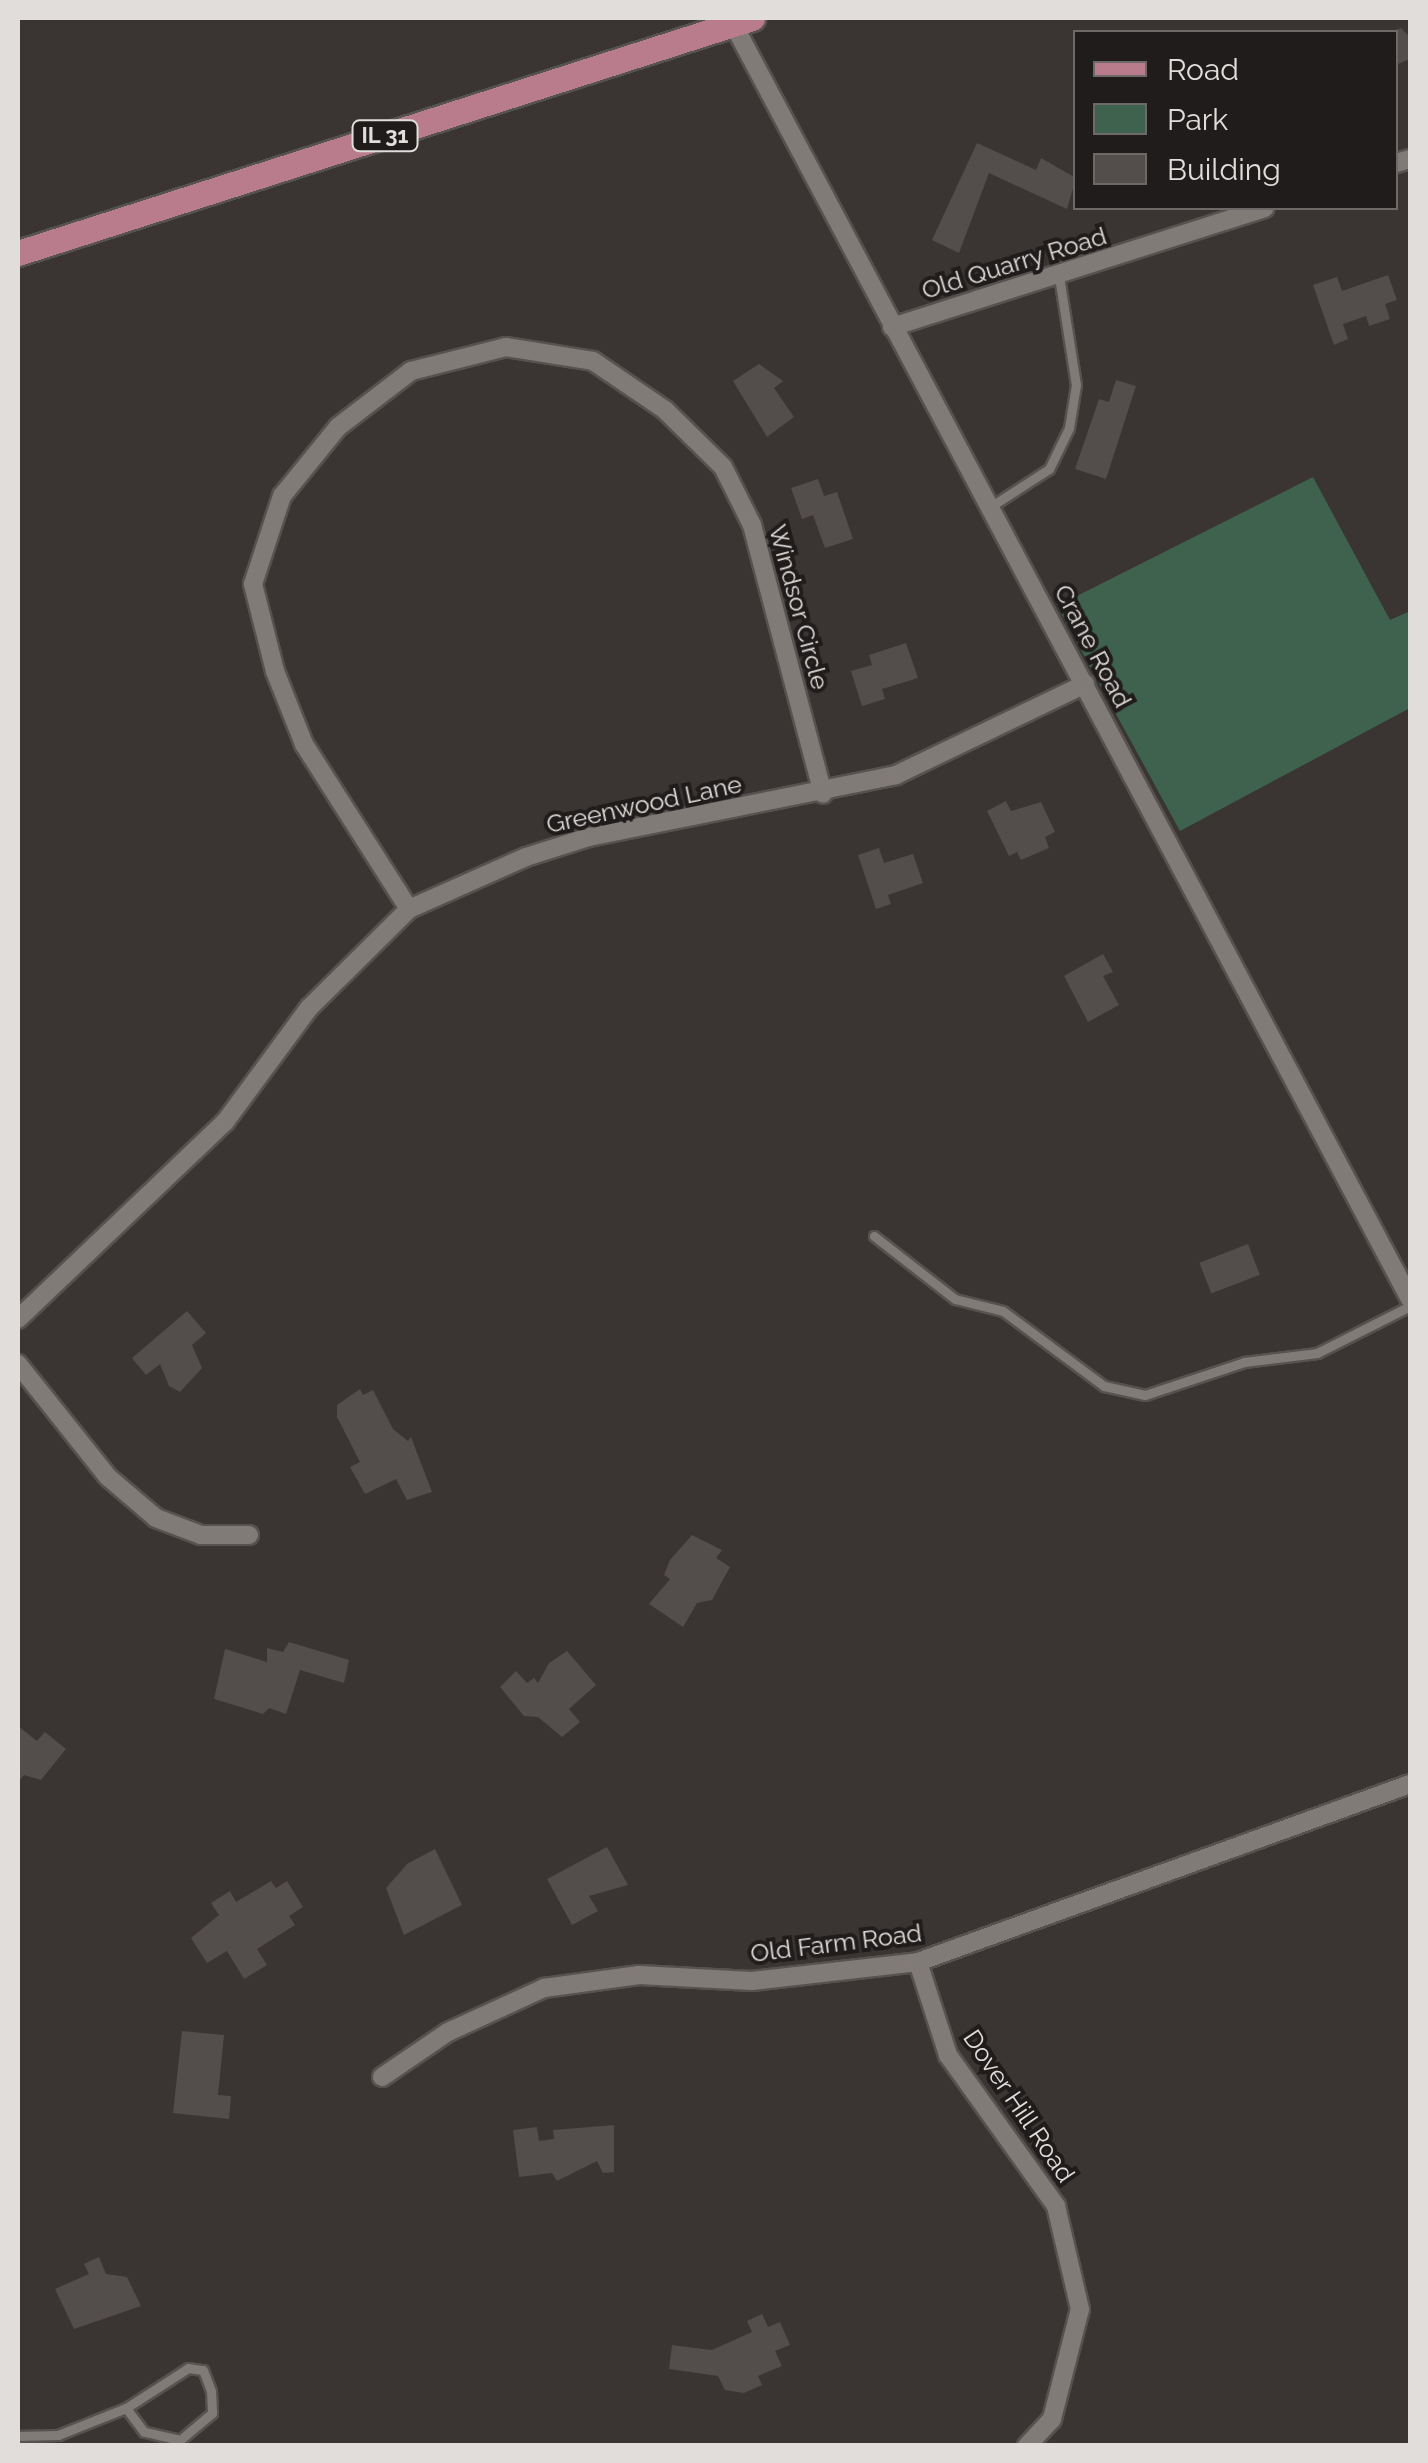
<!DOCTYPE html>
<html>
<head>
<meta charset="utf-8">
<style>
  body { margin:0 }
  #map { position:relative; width:1428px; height:2463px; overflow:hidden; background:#3a3432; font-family:Raleway,sans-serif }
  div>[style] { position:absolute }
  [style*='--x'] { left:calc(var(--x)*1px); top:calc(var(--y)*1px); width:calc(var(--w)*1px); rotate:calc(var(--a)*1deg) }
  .green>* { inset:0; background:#3e624e }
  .building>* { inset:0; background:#534d4b; transform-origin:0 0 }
  .roads { filter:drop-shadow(2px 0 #565250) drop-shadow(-2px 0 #565250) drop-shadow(0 2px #565250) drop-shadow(0 -2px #565250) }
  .service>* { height:9px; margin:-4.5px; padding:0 4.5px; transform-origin:4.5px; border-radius:4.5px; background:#817b78 }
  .minor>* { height:18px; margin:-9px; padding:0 9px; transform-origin:9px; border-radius:9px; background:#817b78 }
  .primary>* { height:25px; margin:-12.5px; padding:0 12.5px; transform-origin:12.5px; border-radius:12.5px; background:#b87c8d }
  span { translate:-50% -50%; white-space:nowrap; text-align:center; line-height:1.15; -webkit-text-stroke:8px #1f1c1b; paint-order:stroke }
  .shield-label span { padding:2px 8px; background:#1f1c1b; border:2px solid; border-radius:8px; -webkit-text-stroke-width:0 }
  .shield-label { font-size:22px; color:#e0dddb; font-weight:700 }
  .street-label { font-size:25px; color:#e0dddb }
  .frame { position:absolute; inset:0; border:20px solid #e0dddb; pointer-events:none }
  .legend { position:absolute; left:1073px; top:30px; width:325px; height:180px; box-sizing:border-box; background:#1f1c1b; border:2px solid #6c6968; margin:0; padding:12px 18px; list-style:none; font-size:30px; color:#e0dddb }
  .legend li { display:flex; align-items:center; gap:20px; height:50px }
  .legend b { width:50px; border:2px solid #6c6968 }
</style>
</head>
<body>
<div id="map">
  <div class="green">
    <i style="clip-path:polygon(1313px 477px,1390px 620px,1410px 611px,1410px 708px,1180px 831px,1057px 606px)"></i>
  </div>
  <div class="building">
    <i style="clip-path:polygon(1401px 28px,1410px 37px,1410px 59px,1396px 65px,1396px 30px)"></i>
    <i style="clip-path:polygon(977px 143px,1036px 170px,1041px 158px,1076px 178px,1067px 209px,989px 173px,959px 253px,932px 240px)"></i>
    <i style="clip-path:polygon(1388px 275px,1397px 300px,1385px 304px,1390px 319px,1369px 326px,1366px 316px,1343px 324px,1348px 339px,1334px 345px,1313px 285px,1337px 277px,1342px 291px)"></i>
    <i style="clip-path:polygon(759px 364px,783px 381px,774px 388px,794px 417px,767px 437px,733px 381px)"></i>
    <i style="clip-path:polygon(1116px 380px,1136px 386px,1106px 479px,1075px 469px,1099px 399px,1109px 402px)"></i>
    <i style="clip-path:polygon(818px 479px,824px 496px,837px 492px,853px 539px,825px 548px,813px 515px,802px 519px,791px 488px)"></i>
    <i style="clip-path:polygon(906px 643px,918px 678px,882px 689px,885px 699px,862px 706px,851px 671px,872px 665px,869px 655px)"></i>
    <i style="clip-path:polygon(1006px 801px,1011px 811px,1041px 802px,1055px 832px,1045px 837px,1049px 848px,1021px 860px,1017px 852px,1009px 856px,987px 811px)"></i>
    <i style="clip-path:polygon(879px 848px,884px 863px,913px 854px,923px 883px,888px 895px,891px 904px,876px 909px,858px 855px)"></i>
    <i style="clip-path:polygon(1103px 954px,1113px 972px,1103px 976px,1119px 1005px,1088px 1022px,1064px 976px)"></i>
    <i style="left:1248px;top:1244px;width:33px;height:52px;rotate:69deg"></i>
    <i style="clip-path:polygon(187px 1311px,206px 1333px,192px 1345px,202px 1368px,180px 1392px,169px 1386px,160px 1364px,146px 1375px,132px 1358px)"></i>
    <i style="clip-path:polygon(360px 1389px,363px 1395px,373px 1390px,393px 1429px,408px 1441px,411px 1437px,432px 1492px,407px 1500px,396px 1479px,365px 1494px,350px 1467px,360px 1462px,337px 1417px,337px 1405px)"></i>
    <i style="clip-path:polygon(692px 1535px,722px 1550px,716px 1558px,730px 1567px,712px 1600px,697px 1603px,683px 1627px,649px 1604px,670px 1579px,664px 1575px,670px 1560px)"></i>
    <i style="clip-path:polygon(289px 1642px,349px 1660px,344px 1683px,300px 1670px,286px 1714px,269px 1708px,263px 1714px,214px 1699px,225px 1649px,267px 1662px,267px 1648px,283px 1652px)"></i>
    <i style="clip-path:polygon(567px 1651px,596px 1685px,569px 1709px,580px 1722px,562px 1737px,538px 1717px,524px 1716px,500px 1687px,516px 1671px,527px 1683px,534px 1678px,538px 1683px,549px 1663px)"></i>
    <i style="clip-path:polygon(18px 1726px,37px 1741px,45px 1732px,66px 1749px,41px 1780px,24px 1775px,18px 1782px)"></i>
    <i style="clip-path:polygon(607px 1847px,628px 1885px,589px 1896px,598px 1911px,572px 1925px,547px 1879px)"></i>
    <i style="clip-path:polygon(435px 1849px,462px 1905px,404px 1935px,386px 1888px,407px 1864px)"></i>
    <i style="clip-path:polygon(271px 1881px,276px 1888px,287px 1881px,303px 1907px,289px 1916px,295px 1925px,257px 1949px,267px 1965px,244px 1979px,227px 1951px,207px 1963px,191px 1938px,219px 1915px,211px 1903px,230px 1891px,236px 1902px)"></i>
    <i style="clip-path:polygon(182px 2031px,224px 2035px,218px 2095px,231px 2096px,229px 2119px,173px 2113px)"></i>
    <i style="clip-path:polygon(614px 2125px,614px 2172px,603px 2173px,597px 2161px,557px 2181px,552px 2173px,519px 2177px,513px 2130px,537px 2127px,539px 2141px,554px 2139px,553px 2130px)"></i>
    <i style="clip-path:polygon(99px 2257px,106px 2274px,127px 2277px,141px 2306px,74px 2329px,55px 2289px,89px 2274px,84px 2264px)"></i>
    <i style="clip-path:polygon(762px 2314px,768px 2327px,780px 2322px,790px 2345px,775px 2351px,782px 2366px,758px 2376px,762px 2385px,744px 2393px,725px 2390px,718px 2376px,669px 2369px,672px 2345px,712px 2350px,752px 2332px,747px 2321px)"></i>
  </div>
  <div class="roads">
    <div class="service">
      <i style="--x:990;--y:507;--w:70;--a:-32.8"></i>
      <i style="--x:1049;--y:469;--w:46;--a:-64"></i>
      <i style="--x:1069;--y:428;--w:44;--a:-80.8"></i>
      <i style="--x:1076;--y:385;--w:109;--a:-98.9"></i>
      <i style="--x:874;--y:1236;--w:103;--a:37.9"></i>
      <i style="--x:955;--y:1299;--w:49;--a:14"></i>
      <i style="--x:1003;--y:1311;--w:126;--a:36.6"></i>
      <i style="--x:1104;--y:1386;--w:42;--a:12.4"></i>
      <i style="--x:1145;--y:1395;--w:104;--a:-18.4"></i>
      <i style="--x:1244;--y:1362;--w:74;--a:-7"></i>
      <i style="--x:1317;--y:1353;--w:104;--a:-26.8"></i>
      <i style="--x:18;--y:2436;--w:40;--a:-1.4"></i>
      <i style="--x:58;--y:2435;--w:73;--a:-21.7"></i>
      <i style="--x:126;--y:2408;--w:74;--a:-32.8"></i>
      <i style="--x:188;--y:2368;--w:15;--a:8"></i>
      <i style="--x:203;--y:2370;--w:22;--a:69"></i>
      <i style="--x:211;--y:2391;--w:22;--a:87"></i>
      <i style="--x:212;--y:2413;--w:42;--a:139.8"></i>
      <i style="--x:180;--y:2440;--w:37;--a:-167"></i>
      <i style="--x:144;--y:2432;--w:30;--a:-127"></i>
    </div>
    <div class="minor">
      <i style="--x:730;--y:18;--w:1450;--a:62.04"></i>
      <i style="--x:1396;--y:163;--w:15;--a:-16"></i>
      <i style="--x:892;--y:327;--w:391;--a:-17.7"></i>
      <i style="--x:409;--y:909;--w:196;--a:-122.5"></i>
      <i style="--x:304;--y:744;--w:79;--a:-111.7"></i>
      <i style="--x:275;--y:671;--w:90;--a:-104.2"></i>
      <i style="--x:253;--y:584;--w:93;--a:-71.8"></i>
      <i style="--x:282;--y:496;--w:89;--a:-50.9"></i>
      <i style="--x:338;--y:427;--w:92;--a:-37.5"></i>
      <i style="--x:411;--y:371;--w:98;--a:-14.2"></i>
      <i style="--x:506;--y:347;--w:88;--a:9.1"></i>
      <i style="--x:593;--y:361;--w:87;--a:34.2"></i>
      <i style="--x:665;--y:410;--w:81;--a:44.5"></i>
      <i style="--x:723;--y:467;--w:65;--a:63.4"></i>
      <i style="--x:752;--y:525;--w:278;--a:75.2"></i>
      <i style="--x:18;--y:1319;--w:286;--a:-43.6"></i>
      <i style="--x:225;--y:1122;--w:142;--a:-53.6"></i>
      <i style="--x:309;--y:1008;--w:141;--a:-44.7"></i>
      <i style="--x:409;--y:909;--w:128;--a:-24"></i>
      <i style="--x:526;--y:857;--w:66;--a:-17.6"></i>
      <i style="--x:589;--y:837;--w:313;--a:-11.4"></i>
      <i style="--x:896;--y:775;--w:210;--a:-25.7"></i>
      <i style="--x:18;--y:1364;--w:144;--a:51.5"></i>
      <i style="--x:108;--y:1477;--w:63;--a:40.5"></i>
      <i style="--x:156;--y:1518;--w:48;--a:20.7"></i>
      <i style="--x:201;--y:1535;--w:48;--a:0"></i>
      <i style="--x:918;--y:1962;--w:98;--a:72.1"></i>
      <i style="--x:948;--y:2055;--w:186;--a:54.4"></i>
      <i style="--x:1056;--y:2206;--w:106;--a:76.9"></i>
      <i style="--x:1080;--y:2309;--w:114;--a:104.3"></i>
      <i style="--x:1052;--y:2419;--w:37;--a:133"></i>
      <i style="--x:382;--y:2077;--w:80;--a:-34.3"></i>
      <i style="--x:448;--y:2032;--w:106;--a:-24.6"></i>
      <i style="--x:544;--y:1988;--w:96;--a:-7.8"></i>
      <i style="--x:639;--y:1975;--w:113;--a:3"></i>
      <i style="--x:752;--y:1981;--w:167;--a:-6.5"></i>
      <i style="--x:918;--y:1962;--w:523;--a:-19.89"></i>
    </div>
    <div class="primary">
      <i style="--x:18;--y:253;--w:771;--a:-17.75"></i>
    </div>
  </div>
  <div class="shield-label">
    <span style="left:385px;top:136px">IL 31</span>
  </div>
  <div class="street-label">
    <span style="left:1014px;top:263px;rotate:-17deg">Old Quarry Road</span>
    <span style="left:799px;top:607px;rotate:75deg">Windsor Circle</span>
    <span style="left:1093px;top:646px;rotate:62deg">Crane Road</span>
    <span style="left:644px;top:804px;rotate:-12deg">Greenwood Lane</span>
    <span style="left:836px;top:1943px;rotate:-7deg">Old Farm Road</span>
    <span style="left:1019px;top:2106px;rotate:56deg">Dover Hill Road</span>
  </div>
  <div class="frame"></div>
  <ul class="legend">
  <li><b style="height:12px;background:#b87c8d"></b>Road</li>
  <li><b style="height:28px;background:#3e624e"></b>Park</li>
  <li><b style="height:28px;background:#534d4b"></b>Building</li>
  </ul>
</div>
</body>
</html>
